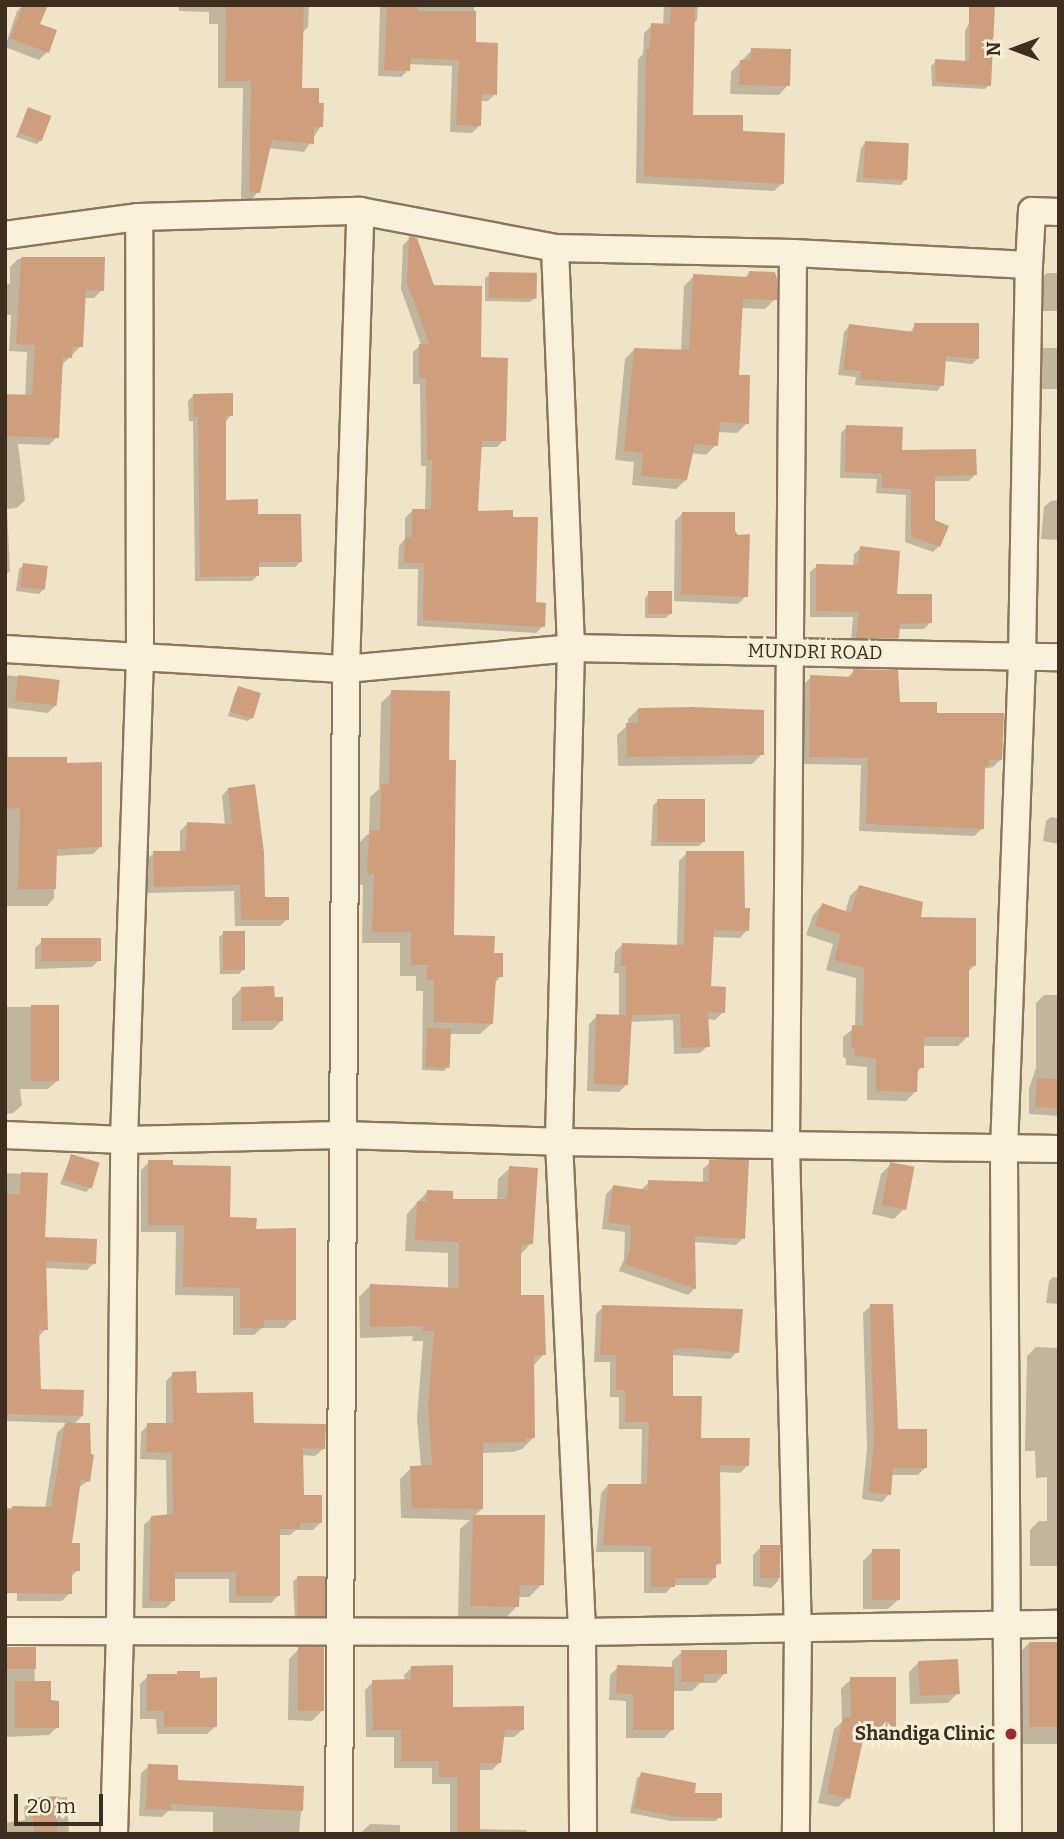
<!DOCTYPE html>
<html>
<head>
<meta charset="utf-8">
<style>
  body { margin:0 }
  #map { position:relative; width:1064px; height:1839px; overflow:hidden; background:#f0e4c8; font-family:Bitter,serif }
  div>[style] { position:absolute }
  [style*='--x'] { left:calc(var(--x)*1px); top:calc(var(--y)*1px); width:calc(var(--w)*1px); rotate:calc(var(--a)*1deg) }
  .shadow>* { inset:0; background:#0003 }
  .building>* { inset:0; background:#cf9f7d; transform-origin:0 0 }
  .roads { filter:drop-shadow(2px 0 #8d765c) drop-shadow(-2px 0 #8d765c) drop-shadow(0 2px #8d765c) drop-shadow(0 -2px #8d765c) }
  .street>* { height:26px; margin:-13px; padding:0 13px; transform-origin:13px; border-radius:13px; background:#faf1dc }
  .dots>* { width:19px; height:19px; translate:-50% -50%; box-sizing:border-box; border:4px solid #f7eed8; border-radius:50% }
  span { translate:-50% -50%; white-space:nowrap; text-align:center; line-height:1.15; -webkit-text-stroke:6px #f7eed8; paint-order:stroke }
  .street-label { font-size:19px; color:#3d2e20 }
  .poi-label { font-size:19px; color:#3d2e20; font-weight:700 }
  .right { translate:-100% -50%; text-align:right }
  .frame { position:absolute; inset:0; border:7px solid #3d2e20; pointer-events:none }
  .north { position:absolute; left:980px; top:14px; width:70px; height:70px; -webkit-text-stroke:5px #f7eed8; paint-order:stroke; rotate:270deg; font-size:19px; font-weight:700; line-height:28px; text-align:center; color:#3d2e20 }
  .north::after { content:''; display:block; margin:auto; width:24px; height:32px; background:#3d2e20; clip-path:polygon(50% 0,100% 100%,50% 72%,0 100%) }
  .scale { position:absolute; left:14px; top:1794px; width:89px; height:32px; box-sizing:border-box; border:4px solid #3d2e20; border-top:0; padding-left:9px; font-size:21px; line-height:24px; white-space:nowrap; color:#3d2e20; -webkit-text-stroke:5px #f7eed8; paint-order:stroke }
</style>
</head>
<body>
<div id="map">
  <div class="shadow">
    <i style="clip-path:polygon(23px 5px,46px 5px,38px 25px,47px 52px,39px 60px,5px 47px,17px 11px)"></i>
    <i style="clip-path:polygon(179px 5px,309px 5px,308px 27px,302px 33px,300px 89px,321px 126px,304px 152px,268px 148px,258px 192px,250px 201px,241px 200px,243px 88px,218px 88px,218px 24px,209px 24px,209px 12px,179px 11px)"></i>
    <i style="clip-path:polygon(380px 5px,474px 5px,474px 43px,495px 94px,488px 101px,480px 101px,479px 126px,472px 133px,450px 132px,452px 66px,409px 64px,408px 70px,401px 77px,378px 76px)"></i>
    <i style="clip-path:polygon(664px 5px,698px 5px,697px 20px,693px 24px,692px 116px,741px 133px,783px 183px,774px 191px,636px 183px,638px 59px,643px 54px,644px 33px,652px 25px,663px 25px)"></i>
    <i style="clip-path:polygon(978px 5px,989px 85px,985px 89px,932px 86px,931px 66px,936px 61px,965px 63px,965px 31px)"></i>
    <i style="clip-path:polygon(752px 50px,788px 85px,779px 95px,730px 94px,731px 72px)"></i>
    <i style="clip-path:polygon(28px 109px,41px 140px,37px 144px,16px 137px)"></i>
    <i style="clip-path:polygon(865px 143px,905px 180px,901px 185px,856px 182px,861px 148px)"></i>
    <i style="clip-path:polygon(410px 238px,433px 287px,479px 359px,504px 440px,497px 447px,480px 447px,476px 513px,511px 519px,543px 626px,536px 633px,417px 626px,418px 569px,398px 569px,399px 546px,405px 539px,405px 518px,412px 511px,425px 511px,426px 466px,421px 466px,420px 384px,413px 384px,413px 352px,421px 345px,401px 289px,403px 245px)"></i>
    <i style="clip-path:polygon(18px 259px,103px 259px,102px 290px,94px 298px,84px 298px,81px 346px,62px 365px,57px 437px,49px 445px,18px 444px,25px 500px,17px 508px,7px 509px,10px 571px,5px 576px,5px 396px,25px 397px,27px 352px,9px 351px,11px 315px,5px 315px,5px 284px,10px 284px,10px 267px)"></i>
    <i style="clip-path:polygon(749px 273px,775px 299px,765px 309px,741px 308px,737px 377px,747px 423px,737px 433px,717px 432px,716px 445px,706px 455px,691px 453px,686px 480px,676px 489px,632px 485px,634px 462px,615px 460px,625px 359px,635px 349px,681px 351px,684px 286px,694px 276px,744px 279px)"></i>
    <i style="clip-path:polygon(1047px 273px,1059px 273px,1059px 311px,1038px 311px,1038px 283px)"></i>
    <i style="clip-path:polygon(490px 274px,535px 298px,530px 302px,485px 301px,485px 278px)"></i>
    <i style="clip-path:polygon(915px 325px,978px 358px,972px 364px,944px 361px,942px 385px,937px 391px,855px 385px,856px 377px,838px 375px,844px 332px,849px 326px,909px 334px)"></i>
    <i style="clip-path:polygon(1044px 348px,1059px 348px,1059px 389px,1038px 389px,1037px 356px)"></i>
    <i style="clip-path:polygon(194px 395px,231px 415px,226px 421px,224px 502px,257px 516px,300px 562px,295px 567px,257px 567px,258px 575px,252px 581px,195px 581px,193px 421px,189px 421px,188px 401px)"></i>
    <i style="clip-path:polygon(847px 427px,901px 451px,975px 475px,969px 481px,934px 481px,933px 521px,939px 546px,933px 552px,905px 542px,906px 495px,876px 493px,877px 479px,840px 478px,841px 433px)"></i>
    <i style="clip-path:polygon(1059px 500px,1059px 540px,1041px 539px,1044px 507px,1051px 501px)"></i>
    <i style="clip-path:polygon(682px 514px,733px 532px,746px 596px,738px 604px,674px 601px,675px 521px)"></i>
    <i style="clip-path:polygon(861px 548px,895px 596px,931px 622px,924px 629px,898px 629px,898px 638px,891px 644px,851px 643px,853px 617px,810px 617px,810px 572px,817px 566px,853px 567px,854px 554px)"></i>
    <i style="clip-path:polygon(24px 565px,43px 590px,39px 594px,16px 591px,19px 569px)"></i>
    <i style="clip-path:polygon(649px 593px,670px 614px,666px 618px,645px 618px,645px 598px)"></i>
    <i style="clip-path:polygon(854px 671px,899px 704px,936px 715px,1001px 759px,993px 767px,983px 769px,983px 828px,974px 836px,859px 831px,861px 765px,802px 764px,803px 685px,811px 677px,846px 679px)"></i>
    <i style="clip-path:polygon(5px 675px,58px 681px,56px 705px,48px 713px,8px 708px,8px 759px,100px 847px,93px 854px,55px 856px,54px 898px,47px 906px,5px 906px)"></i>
    <i style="clip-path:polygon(239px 688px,253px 717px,248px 721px,228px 716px,235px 693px)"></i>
    <i style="clip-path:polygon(392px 692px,447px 762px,452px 937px,492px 955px,501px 976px,494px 984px,492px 1023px,480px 1034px,449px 1034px,448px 1067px,444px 1071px,422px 1070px,423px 991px,416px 991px,416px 976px,400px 976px,400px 943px,362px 943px,363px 885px,357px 884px,357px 863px,359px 843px,369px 833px,370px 797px,379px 789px,381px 703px)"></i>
    <i style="clip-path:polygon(638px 709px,762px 754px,752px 764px,618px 766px,617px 735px,628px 725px,628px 719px)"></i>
    <i style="clip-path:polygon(228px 789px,263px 899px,287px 919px,280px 926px,235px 926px,234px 891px,148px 893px,147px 859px,154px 853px,180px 853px,180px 831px,187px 824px,225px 825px,222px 796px)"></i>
    <i style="clip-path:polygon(1059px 790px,1059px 844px,1043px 841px,1046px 821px,1051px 817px,1057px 818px)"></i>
    <i style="clip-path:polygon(658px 801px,704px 841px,699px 846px,651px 846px,653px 805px)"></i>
    <i style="clip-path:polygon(687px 853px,743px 909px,747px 930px,740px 938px,712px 937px,709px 987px,723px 1012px,715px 1020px,707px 1019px,708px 1046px,700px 1053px,674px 1054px,673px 1020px,630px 1022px,627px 1084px,619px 1092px,587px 1091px,589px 1024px,597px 1016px,619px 1017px,619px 973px,614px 973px,615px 952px,623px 944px,677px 947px,679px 861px)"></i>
    <i style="clip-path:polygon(859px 887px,919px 918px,975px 965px,967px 973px,967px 1037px,958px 1046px,922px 1046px,922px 1067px,916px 1073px,915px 1092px,906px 1101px,867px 1100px,867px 1067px,846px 1065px,846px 1058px,843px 1057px,843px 1037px,855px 1027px,856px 978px,826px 970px,833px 944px,806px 935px,813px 915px,822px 905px,845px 913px,850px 896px)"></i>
    <i style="clip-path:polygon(224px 933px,244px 969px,239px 974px,220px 974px,219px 937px)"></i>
    <i style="clip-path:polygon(42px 941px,99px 960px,92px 967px,35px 969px,35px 948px)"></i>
    <i style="clip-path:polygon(241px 989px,273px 999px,282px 1020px,272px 1030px,232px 1030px,232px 998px)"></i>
    <i style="clip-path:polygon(1044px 995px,1059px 995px,1059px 1116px,1029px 1114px,1029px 1088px,1036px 1068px,1036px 1003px)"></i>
    <i style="clip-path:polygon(5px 1007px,57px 1007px,57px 1081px,48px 1089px,20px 1089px,22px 1105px,13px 1113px,5px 1114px)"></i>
    <i style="clip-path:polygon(71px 1156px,90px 1188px,86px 1192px,60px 1184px)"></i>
    <i style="clip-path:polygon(149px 1162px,172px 1167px,228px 1219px,294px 1319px,285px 1328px,262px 1328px,254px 1335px,233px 1335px,233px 1296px,175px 1295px,176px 1232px,141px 1232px,141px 1170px)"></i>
    <i style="clip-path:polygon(710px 1162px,743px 1238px,736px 1245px,694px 1242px,695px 1288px,688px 1295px,619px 1271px,624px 1259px,625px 1232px,602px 1229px,606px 1194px,613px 1187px,641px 1190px,649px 1182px,703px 1184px,703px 1169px)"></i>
    <i style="clip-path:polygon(891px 1164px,903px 1210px,894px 1219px,872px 1214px,881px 1174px)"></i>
    <i style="clip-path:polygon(510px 1168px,531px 1243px,520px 1255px,519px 1297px,544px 1354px,533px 1366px,533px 1438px,522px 1449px,513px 1452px,482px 1453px,482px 1509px,474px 1516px,542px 1584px,529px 1597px,518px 1597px,517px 1606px,504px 1620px,458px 1619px,460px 1529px,470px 1520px,401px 1518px,400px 1479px,411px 1468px,421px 1467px,417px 1418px,423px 1341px,412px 1341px,413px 1336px,360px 1338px,359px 1297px,370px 1286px,448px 1289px,448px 1253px,405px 1251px,407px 1214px,427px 1192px,451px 1200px,497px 1200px,498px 1179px)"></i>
    <i style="clip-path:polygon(5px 1173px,46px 1175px,43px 1239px,94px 1263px,87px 1270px,45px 1268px,46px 1329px,38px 1337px,40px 1391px,82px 1416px,73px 1425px,88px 1481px,78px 1488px,70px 1544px,78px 1570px,70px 1578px,70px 1593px,62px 1601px,17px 1601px,17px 1568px,5px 1568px,5px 1508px,45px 1509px,57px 1433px,67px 1423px,5px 1421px)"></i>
    <i style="clip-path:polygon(1053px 1277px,1059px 1278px,1059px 1304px,1046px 1303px,1049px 1281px)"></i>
    <i style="clip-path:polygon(871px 1306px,897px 1430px,925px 1468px,918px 1475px,891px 1475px,889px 1494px,882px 1502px,862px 1499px,867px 1448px,863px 1313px)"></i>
    <i style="clip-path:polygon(603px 1307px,737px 1352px,730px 1359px,671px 1355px,671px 1398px,699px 1440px,747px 1466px,740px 1473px,718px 1472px,719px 1563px,714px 1568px,714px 1578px,707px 1585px,673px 1585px,666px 1593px,644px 1593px,644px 1552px,596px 1552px,601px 1493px,608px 1485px,641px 1486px,642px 1429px,619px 1429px,619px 1397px,610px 1397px,610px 1362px,594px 1362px,596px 1314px)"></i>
    <i style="clip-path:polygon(1036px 1347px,1059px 1348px,1059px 1566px,1030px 1566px,1030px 1530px,1039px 1521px,1047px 1521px,1047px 1477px,1036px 1478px,1035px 1451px,1025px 1451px,1027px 1356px)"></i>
    <i style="clip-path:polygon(173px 1374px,195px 1395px,252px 1425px,323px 1449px,315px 1456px,302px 1455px,303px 1497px,320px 1523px,313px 1530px,296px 1530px,290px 1535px,278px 1535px,278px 1596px,271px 1603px,229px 1603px,229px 1579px,174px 1579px,174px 1600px,166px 1608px,142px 1608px,144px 1525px,152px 1517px,167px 1516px,166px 1460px,140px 1459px,141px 1432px,148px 1425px,166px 1425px,166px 1381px)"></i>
    <i style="clip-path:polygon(761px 1547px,779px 1580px,771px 1588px,753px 1586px,753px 1555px)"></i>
    <i style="clip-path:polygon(873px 1551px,898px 1600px,888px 1609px,863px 1609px,863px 1561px)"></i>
    <i style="clip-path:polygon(297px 1578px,323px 1615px,318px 1620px,295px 1620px,293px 1582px)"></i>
    <i style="clip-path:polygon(1029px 1643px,1059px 1643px,1059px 1744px,1021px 1744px,1020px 1652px)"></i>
    <i style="clip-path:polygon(299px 1649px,322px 1711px,312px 1721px,288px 1720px,289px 1659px)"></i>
    <i style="clip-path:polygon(682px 1652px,725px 1673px,716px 1683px,700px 1683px,692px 1691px,672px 1691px,672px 1730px,664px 1738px,626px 1738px,626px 1701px,609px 1700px,610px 1675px,618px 1667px,672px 1669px,672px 1661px)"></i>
    <i style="clip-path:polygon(5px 1656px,34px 1656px,35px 1683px,49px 1702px,57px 1727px,49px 1735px,5px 1737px)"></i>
    <i style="clip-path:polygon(919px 1662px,958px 1693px,948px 1703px,910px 1704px,909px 1672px)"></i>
    <i style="clip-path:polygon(412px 1667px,451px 1709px,522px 1730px,514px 1737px,502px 1737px,500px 1762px,492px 1770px,478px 1770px,478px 1829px,527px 1830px,527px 1834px,450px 1834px,450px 1784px,432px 1784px,432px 1768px,394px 1768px,394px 1737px,366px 1737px,365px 1690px,373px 1682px,405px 1681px,404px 1675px)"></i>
    <i style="clip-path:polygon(148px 1676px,199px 1680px,216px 1726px,207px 1734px,157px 1734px,156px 1719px,140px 1719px,140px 1684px)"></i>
    <i style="clip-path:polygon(851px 1679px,894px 1730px,884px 1739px,861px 1740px,848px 1798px,838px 1807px,818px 1803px,834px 1729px,842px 1722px,841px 1689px)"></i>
    <i style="clip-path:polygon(149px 1766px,177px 1781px,303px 1787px,299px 1834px,213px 1834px,213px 1812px,168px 1811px,162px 1817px,139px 1816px,141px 1773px)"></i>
    <i style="clip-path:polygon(642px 1774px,694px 1795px,720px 1817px,716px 1821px,671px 1821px,630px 1813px,637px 1778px)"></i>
    <i style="clip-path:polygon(67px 1797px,69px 1834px,5px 1834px,5px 1823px,25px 1820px,24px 1807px,32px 1799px)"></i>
    <i style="clip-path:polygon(370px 1824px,400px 1825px,400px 1834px,360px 1834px)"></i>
  </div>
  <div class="building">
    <i style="clip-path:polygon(23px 5px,48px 5px,40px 24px,57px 30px,49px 53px,10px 38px)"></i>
    <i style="clip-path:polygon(226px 5px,304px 5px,302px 88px,319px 88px,319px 103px,324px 103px,323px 127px,314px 127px,314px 144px,272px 140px,260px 193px,249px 192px,251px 81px,225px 81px)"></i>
    <i style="clip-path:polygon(387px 5px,418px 5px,418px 11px,476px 11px,476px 42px,498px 43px,497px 95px,482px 94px,481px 126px,456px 125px,459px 60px,411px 58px,410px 71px,384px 70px)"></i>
    <i style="clip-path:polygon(671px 5px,695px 5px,693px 115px,743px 115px,743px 131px,785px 133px,784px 184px,644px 176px,646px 49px,650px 49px,651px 23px,670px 24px)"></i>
    <i style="clip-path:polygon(969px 5px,995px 5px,991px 86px,936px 82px,935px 59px,969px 61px)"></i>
    <i style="clip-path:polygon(751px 48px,791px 49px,790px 86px,739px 85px,740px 60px,751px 60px)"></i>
    <i style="left:28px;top:107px;width:25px;height:27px;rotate:21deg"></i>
    <i style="left:865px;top:141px;width:44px;height:37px;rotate:3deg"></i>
    <i style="clip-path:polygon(409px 236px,417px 238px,434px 285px,482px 286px,481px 357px,508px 358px,506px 441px,482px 441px,478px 511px,513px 510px,513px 517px,538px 517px,536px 602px,546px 603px,545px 627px,423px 620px,424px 563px,404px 563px,405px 537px,412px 537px,412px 509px,431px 509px,432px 460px,427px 460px,426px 378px,419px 378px,419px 344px,429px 344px,407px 282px)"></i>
    <i style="clip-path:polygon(21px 257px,105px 257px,104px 291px,86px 290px,83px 347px,73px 347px,72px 358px,63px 357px,59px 438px,5px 436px,5px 394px,32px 395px,35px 345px,16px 344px)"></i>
    <i style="clip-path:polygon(749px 271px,775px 272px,777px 279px,777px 300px,743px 299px,739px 375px,750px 375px,749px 424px,720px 422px,718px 446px,695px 444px,687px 480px,641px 476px,643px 453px,624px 451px,634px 348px,689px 350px,693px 274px,748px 277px)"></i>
    <i style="left:489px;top:272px;width:48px;height:26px;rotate:1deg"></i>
    <i style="clip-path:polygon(914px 323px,979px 323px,979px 359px,946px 356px,944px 386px,860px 379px,861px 371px,843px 370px,849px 324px,914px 332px)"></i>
    <i style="clip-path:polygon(233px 393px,233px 416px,226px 416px,226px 500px,258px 499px,258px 514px,301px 514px,302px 562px,259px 562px,259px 576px,200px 577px,198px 417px,193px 417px,193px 394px)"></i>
    <i style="clip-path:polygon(846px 425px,903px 427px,902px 450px,976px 449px,977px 475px,935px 476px,935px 520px,949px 526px,940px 547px,911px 536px,911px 489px,882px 488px,882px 474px,845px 472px)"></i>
    <i style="clip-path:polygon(682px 512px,735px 512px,735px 531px,738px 535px,750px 534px,748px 597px,681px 594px)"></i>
    <i style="clip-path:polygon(860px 546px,900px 551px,897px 594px,932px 594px,932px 623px,900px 624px,899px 638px,856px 638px,859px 612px,816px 611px,816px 564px,858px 565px)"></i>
    <i style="left:23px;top:563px;width:25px;height:24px;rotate:7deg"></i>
    <i style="left:648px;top:591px;width:24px;height:23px"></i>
    <i style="clip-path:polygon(853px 669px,898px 670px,900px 702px,937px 702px,937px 713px,1004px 713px,1002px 760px,989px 760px,989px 766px,985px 766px,984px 829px,866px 824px,868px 758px,809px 757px,810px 675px,853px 677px)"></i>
    <i style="left:18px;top:675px;width:42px;height:26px;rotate:7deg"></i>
    <i style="left:238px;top:686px;width:24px;height:27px;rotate:17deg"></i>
    <i style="clip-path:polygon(391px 690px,450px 691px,449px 760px,456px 760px,454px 935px,495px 936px,494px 953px,503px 953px,503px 977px,496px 977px,493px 1024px,434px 1022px,434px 980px,427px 980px,427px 965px,411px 965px,411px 932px,372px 932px,374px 874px,367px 874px,368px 850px,370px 830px,380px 831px,381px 784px,389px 784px)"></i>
    <i style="clip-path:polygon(693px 707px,764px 710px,764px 755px,627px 757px,626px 723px,638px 723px,638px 708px)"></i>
    <i style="clip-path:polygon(5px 757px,67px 757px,67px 763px,102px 762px,102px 847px,57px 849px,56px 889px,18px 889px,20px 808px,5px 809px)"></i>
    <i style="clip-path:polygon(255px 784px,264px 852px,265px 897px,289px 897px,289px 920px,241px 920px,240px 885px,154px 887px,153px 851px,186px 851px,187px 822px,232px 824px,228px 788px)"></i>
    <i style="left:657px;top:799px;width:48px;height:43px"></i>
    <i style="clip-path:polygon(686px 851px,744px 851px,745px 908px,750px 908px,749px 931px,714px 930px,711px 986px,726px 987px,725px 1013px,708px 1012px,710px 1047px,681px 1048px,680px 1014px,628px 1015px,632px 1015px,628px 1085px,594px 1084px,596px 1014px,626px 1015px,626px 966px,621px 966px,622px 943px,684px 945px)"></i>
    <i style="clip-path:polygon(859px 885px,923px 902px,921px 917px,976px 918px,976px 966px,969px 966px,969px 1037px,924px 1037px,924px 1068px,918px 1068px,917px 1092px,876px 1091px,876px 1058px,855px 1056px,855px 1049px,851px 1048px,852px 1025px,863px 1026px,864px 968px,834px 960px,841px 934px,815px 926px,822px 903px,851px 913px)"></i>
    <i style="left:223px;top:931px;width:22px;height:39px"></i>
    <i style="left:101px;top:938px;width:23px;height:60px;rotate:90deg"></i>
    <i style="clip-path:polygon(274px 986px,275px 997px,283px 997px,283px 1021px,241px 1021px,241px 987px)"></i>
    <i style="left:31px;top:1005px;width:28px;height:76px"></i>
    <i style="left:427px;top:1028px;width:24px;height:39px;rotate:2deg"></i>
    <i style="left:1037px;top:1078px;width:22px;height:29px;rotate:3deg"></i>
    <i style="left:71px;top:1154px;width:30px;height:27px;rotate:17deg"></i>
    <i style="clip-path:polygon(148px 1160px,173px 1160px,173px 1165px,231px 1166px,230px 1217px,257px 1218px,256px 1229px,296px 1228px,296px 1320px,264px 1320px,264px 1328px,240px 1328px,240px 1288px,183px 1287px,184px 1225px,148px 1225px)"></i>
    <i style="clip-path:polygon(709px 1160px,749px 1160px,745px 1239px,695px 1236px,696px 1289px,625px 1264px,630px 1250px,631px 1225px,608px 1223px,613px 1185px,648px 1190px,648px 1180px,709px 1182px)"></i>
    <i style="left:890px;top:1162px;width:25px;height:44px;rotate:11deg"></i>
    <i style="clip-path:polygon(509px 1166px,538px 1168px,533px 1244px,521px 1245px,521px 1295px,544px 1295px,546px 1355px,534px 1356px,535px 1438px,526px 1438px,526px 1442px,483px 1443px,483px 1509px,412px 1508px,410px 1466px,432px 1465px,428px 1406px,434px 1331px,423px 1331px,423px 1326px,370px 1327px,370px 1284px,459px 1288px,459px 1242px,415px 1240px,417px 1201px,426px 1202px,427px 1190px,453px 1191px,453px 1199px,507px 1199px)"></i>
    <i style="clip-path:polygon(21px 1172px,48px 1173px,45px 1237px,97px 1239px,96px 1264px,46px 1261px,48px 1330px,39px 1330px,41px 1389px,84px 1390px,83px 1416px,5px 1414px,5px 1194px,20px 1194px)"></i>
    <i style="clip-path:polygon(870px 1304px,893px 1304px,898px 1429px,927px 1429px,927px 1468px,893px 1468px,891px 1495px,869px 1492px,874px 1440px)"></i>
    <i style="clip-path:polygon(602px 1305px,743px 1309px,739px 1353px,693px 1348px,673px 1349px,673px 1396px,702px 1396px,701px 1438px,750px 1438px,749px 1466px,720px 1465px,721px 1564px,716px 1564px,716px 1578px,675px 1578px,675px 1587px,651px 1587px,651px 1546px,603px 1545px,608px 1484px,647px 1484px,649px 1422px,625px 1422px,625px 1390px,616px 1390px,616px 1355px,600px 1355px)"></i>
    <i style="clip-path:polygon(196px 1371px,197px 1393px,253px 1392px,254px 1423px,326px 1424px,325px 1449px,303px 1448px,304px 1495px,322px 1495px,322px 1523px,300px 1523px,300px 1529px,280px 1529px,280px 1596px,236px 1596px,236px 1572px,175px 1572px,175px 1601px,149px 1601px,151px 1516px,173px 1514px,172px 1453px,146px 1452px,147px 1423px,173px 1423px,172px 1372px)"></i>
    <i style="clip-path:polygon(65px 1423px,90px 1423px,91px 1454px,94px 1455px,90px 1482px,81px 1480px,72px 1543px,80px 1543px,80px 1571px,72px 1571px,72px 1594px,5px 1593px,5px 1510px,12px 1510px,12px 1506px,51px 1507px)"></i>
    <i style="clip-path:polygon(473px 1515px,545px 1515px,544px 1585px,520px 1585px,519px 1607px,470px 1606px)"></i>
    <i style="left:760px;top:1545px;width:20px;height:33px"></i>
    <i style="left:872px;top:1549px;width:28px;height:51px"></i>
    <i style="left:297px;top:1576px;width:28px;height:40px"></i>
    <i style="left:1029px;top:1642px;width:30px;height:85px"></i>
    <i style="left:5px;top:1647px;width:31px;height:22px"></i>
    <i style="left:298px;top:1647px;width:26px;height:64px"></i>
    <i style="clip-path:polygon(681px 1650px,727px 1650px,727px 1674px,704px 1674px,704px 1682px,681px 1682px)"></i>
    <i style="left:958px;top:1659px;width:35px;height:40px;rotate:87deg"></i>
    <i style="clip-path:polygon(453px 1665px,453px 1707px,524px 1706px,524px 1730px,505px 1730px,501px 1763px,480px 1763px,480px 1834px,457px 1834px,457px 1777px,439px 1777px,439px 1761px,401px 1761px,401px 1730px,373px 1730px,372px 1680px,411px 1679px,411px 1666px)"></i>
    <i style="clip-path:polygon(617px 1665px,674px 1667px,674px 1730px,633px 1730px,633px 1694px,616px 1693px)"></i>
    <i style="clip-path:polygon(177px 1671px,200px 1671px,200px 1678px,217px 1677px,217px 1727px,164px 1727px,164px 1711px,147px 1711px,147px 1674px,177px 1674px)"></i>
    <i style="clip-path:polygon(850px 1677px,896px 1677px,896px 1730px,865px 1731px,850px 1799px,827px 1793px,843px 1718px,851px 1717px)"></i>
    <i style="clip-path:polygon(15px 1681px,51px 1681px,51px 1700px,59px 1701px,59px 1728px,15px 1728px)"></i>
    <i style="clip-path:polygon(148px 1764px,178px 1765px,178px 1780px,304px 1786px,303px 1811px,171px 1804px,171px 1810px,146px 1809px)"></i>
    <i style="clip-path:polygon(641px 1772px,696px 1783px,695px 1793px,722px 1793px,722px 1818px,677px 1817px,634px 1808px)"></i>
    <i style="clip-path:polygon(58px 1796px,57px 1834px,34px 1834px,31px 1798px)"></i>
  </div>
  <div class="roads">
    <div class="street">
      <i style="--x:5;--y:235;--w:135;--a:-7.7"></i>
      <i style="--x:139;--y:217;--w:221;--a:-1.6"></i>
      <i style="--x:360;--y:211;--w:198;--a:10.7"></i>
      <i style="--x:555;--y:248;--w:238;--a:1.2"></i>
      <i style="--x:793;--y:253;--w:236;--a:2.9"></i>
      <i style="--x:555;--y:248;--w:400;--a:87.7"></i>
      <i style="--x:571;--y:648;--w:494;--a:91.4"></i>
      <i style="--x:559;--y:1142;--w:491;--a:87.3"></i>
      <i style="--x:582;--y:1632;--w:202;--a:89.7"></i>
      <i style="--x:793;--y:253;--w:893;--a:90.45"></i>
      <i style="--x:786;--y:1146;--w:483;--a:88.6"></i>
      <i style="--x:798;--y:1629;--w:205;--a:90.6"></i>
      <i style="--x:5;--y:649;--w:342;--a:3.4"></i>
      <i style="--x:346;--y:669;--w:226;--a:-5.3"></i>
      <i style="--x:571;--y:648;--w:488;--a:1.1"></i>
      <i style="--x:5;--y:1135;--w:119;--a:2.4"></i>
      <i style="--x:124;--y:1140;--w:217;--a:-1.3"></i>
      <i style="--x:341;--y:1135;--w:218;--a:1.8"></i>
      <i style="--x:559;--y:1142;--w:500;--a:0.8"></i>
      <i style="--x:5;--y:1631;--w:577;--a:0.1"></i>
      <i style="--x:582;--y:1632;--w:477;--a:-1"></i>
      <i style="--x:114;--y:1834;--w:205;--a:-88.3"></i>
      <i style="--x:120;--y:1629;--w:489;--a:-89.5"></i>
      <i style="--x:124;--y:1140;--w:482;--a:-88.1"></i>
      <i style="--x:140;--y:658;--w:441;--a:-90.1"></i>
      <i style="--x:339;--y:1834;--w:1165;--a:-89.66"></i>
      <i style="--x:346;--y:669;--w:458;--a:-88.2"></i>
      <i style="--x:1008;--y:1834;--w:684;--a:-90.34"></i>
      <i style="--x:1004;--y:1150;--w:493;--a:-87.9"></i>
      <i style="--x:1022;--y:657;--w:392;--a:-89"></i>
      <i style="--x:1029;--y:265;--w:54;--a:-86.8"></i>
      <i style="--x:1032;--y:211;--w:27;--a:2"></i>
    </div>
  </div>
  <div class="dots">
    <i style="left:1011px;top:1734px;background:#9e2a2b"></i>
  </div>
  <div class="street-label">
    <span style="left:815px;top:652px;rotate:1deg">MUNDRI ROAD</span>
  </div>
  <div class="poi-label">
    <span class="right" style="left:995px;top:1734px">Shandiga Clinic</span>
  </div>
  <div class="frame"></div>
  <div class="north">N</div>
  <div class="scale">20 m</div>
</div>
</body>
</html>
